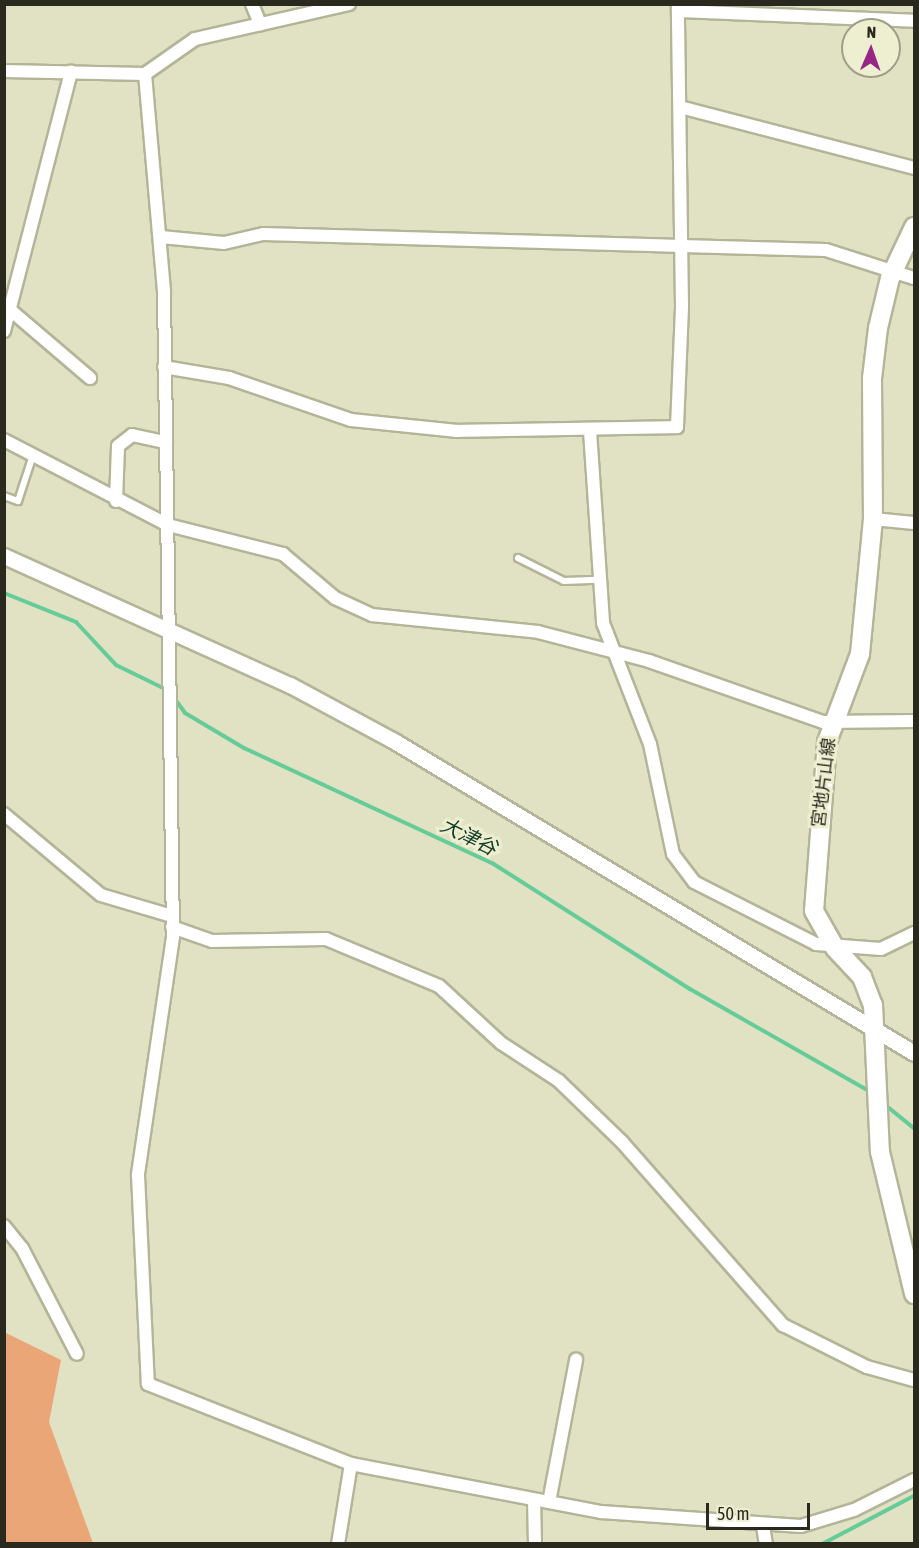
<!DOCTYPE html>
<html>
<head>
<meta charset="utf-8">
<style>
  body { margin:0 }
  #map { position:relative; width:919px; height:1548px; overflow:hidden; background:#e1e1c4; font-family:"Asap Condensed","Noto Sans JP",sans-serif }
  div>[style] { position:absolute }
  [style*='--x'] { left:calc(var(--x)*1px); top:calc(var(--y)*1px); width:calc(var(--w)*1px); rotate:calc(var(--a)*1deg) }
  .green>* { inset:0; background:#eba677 }
  .stream>* { height:4px; margin:-2px; padding:0 2px; transform-origin:2px; border-radius:2px; background:#66cc97 }
  .roads { filter:drop-shadow(2px 0 #b4b498) drop-shadow(-2px 0 #b4b498) drop-shadow(0 2px #b4b498) drop-shadow(0 -2px #b4b498) }
  .service>* { height:6px; margin:-3px; padding:0 3px; transform-origin:3px; border-radius:3px; background:#fff }
  .minor>* { height:12px; margin:-6px; padding:0 6px; transform-origin:6px; border-radius:6px; background:#fff }
  .tertiary>* { height:15px; margin:-7.5px; padding:0 7.5px; transform-origin:7.5px; border-radius:7.5px; background:#fff }
  .secondary>* { height:18px; margin:-9px; padding:0 9px; transform-origin:9px; border-radius:9px; background:#fff }
  span { translate:-50% -50%; white-space:nowrap; text-align:center; line-height:1.15; -webkit-text-stroke:6px #eeeed1; paint-order:stroke }
  .street-label { font-size:18px; color:#29291e }
  .water-label { font-size:20px; color:#133f2a; font-style:italic }
  .frame { position:absolute; inset:0; border:6px solid #29291e; pointer-events:none }
  .north { position:absolute; left:841px; top:18px; width:60px; height:60px; box-sizing:border-box; background:#eeeed1; border:2px solid #9f9f89; border-radius:50%; rotate:2deg; font-size:16px; font-weight:700; line-height:24px; text-align:center; color:#29291e }
  .north::after { content:''; display:block; margin:auto; width:21px; height:27px; background:#972684; clip-path:polygon(50% 0,100% 100%,50% 72%,0 100%) }
  .scale { position:absolute; left:706px; top:1503px; width:104px; height:27px; box-sizing:border-box; border:3px solid #29291e; border-top:0; padding-left:8px; font-size:18px; line-height:21px; white-space:nowrap; color:#29291e; -webkit-text-stroke:4px #eeeed1; paint-order:stroke }
</style>
</head>
<body>
<div id="map">
  <div class="green">
    <i style="clip-path:polygon(4px 1332px,61px 1360px,49px 1422px,93px 1543px,5px 1543px)"></i>
  </div>
  <div class="stream">
    <i style="--x:4;--y:593;--w:78;--a:21.9"></i>
    <i style="--x:76;--y:622;--w:59;--a:47.1"></i>
    <i style="--x:116;--y:665;--w:57;--a:26.1"></i>
    <i style="--x:172;--y:695;--w:22;--a:54"></i>
    <i style="--x:185;--y:713;--w:69;--a:30.7"></i>
    <i style="--x:244;--y:748;--w:273;--a:24.9"></i>
    <i style="--x:492;--y:863;--w:235;--a:32.5"></i>
    <i style="--x:690;--y:989;--w:210;--a:29.7"></i>
    <i style="--x:884;--y:1104;--w:38;--a:39"></i>
    <i style="--x:822;--y:1544;--w:104;--a:-27.6"></i>
  </div>
  <div class="roads">
    <div class="service">
      <i style="--x:4;--y:496;--w:15;--a:20"></i>
      <i style="--x:18;--y:501;--w:48;--a:-71.9"></i>
      <i style="--x:518;--y:558;--w:51;--a:26.6"></i>
      <i style="--x:564;--y:581;--w:34;--a:-2"></i>
    </div>
    <div class="minor">
      <i style="--x:252;--y:4;--w:22;--a:68"></i>
      <i style="--x:680;--y:11;--w:234;--a:2.4"></i>
      <i style="--x:4;--y:71;--w:141;--a:1.2"></i>
      <i style="--x:145;--y:74;--w:61;--a:-35"></i>
      <i style="--x:195;--y:39;--w:158;--a:-12.8"></i>
      <i style="--x:145;--y:74;--w:218;--a:85"></i>
      <i style="--x:164;--y:291;--w:646;--a:89.2"></i>
      <i style="--x:173;--y:937;--w:241;--a:98.4"></i>
      <i style="--x:138;--y:1175;--w:209;--a:87.3"></i>
      <i style="--x:148;--y:1384;--w:218;--a:21.5"></i>
      <i style="--x:351;--y:1464;--w:255;--a:10.9"></i>
      <i style="--x:601;--y:1512;--w:200;--a:4"></i>
      <i style="--x:801;--y:1526;--w:55;--a:-16.8"></i>
      <i style="--x:854;--y:1510;--w:67;--a:-26.6"></i>
      <i style="--x:680;--y:107;--w:242;--a:14.6"></i>
      <i style="--x:161;--y:237;--w:63;--a:5.4"></i>
      <i style="--x:224;--y:243;--w:40;--a:-13"></i>
      <i style="--x:263;--y:234;--w:563;--a:1.63"></i>
      <i style="--x:826;--y:250;--w:92;--a:17.7"></i>
      <i style="--x:8;--y:308;--w:108;--a:40.5"></i>
      <i style="--x:4;--y:331;--w:268;--a:-75.5"></i>
      <i style="--x:164;--y:367;--w:66;--a:9.6"></i>
      <i style="--x:229;--y:378;--w:129;--a:19"></i>
      <i style="--x:351;--y:420;--w:107;--a:5.9"></i>
      <i style="--x:457;--y:431;--w:220;--a:-1"></i>
      <i style="--x:677;--y:427;--w:121;--a:-87.6"></i>
      <i style="--x:682;--y:306;--w:302;--a:-90.8"></i>
      <i style="--x:590;--y:431;--w:192;--a:86.1"></i>
      <i style="--x:603;--y:623;--w:130;--a:68.8"></i>
      <i style="--x:650;--y:744;--w:112;--a:78.2"></i>
      <i style="--x:673;--y:854;--w:35;--a:53"></i>
      <i style="--x:694;--y:882;--w:137;--a:26.9"></i>
      <i style="--x:816;--y:944;--w:65;--a:4.4"></i>
      <i style="--x:881;--y:949;--w:37;--a:-26"></i>
      <i style="--x:4;--y:440;--w:185;--a:27.4"></i>
      <i style="--x:168;--y:525;--w:119;--a:14.2"></i>
      <i style="--x:283;--y:554;--w:68;--a:40.2"></i>
      <i style="--x:335;--y:598;--w:41;--a:24.7"></i>
      <i style="--x:372;--y:615;--w:167;--a:5.8"></i>
      <i style="--x:538;--y:632;--w:115;--a:14.6"></i>
      <i style="--x:649;--y:661;--w:184;--a:19.3"></i>
      <i style="--x:823;--y:722;--w:91;--a:-0.6"></i>
      <i style="--x:116;--y:501;--w:55;--a:-87.9"></i>
      <i style="--x:118;--y:446;--w:18;--a:-38"></i>
      <i style="--x:132;--y:435;--w:35;--a:12"></i>
      <i style="--x:873;--y:519;--w:41;--a:5.6"></i>
      <i style="--x:4;--y:814;--w:126;--a:39.9"></i>
      <i style="--x:101;--y:895;--w:74;--a:16.5"></i>
      <i style="--x:172;--y:927;--w:42;--a:19.3"></i>
      <i style="--x:212;--y:941;--w:114;--a:-1"></i>
      <i style="--x:326;--y:939;--w:122;--a:22.6"></i>
      <i style="--x:439;--y:986;--w:84;--a:42.6"></i>
      <i style="--x:501;--y:1043;--w:69;--a:33.2"></i>
      <i style="--x:559;--y:1081;--w:88;--a:44.1"></i>
      <i style="--x:622;--y:1142;--w:244;--a:48.7"></i>
      <i style="--x:783;--y:1325;--w:94;--a:26.6"></i>
      <i style="--x:867;--y:1367;--w:49;--a:15.5"></i>
      <i style="--x:4;--y:1226;--w:28;--a:51"></i>
      <i style="--x:22;--y:1248;--w:119;--a:62.6"></i>
      <i style="--x:534;--y:1500;--w:44;--a:88.7"></i>
      <i style="--x:549;--y:1502;--w:145;--a:-79.2"></i>
      <i style="--x:763;--y:1526;--w:18;--a:81"></i>
      <i style="--x:338;--y:1544;--w:81;--a:-80.8"></i>
    </div>
    <div class="tertiary">
      <i style="--x:4;--y:556;--w:314;--a:24.3"></i>
      <i style="--x:290;--y:685;--w:118;--a:28.3"></i>
      <i style="--x:394;--y:741;--w:606;--a:30.96"></i>
    </div>
    <div class="secondary">
      <i style="--x:914;--y:227;--w:56;--a:115.2"></i>
      <i style="--x:890;--y:278;--w:51;--a:103.5"></i>
      <i style="--x:878;--y:328;--w:50;--a:96.8"></i>
      <i style="--x:872;--y:378;--w:141;--a:89.6"></i>
      <i style="--x:873;--y:519;--w:136;--a:95.5"></i>
      <i style="--x:860;--y:654;--w:94;--a:110.6"></i>
      <i style="--x:827;--y:742;--w:169;--a:94.4"></i>
      <i style="--x:814;--y:911;--w:43;--a:60.4"></i>
      <i style="--x:835;--y:948;--w:40;--a:47"></i>
      <i style="--x:862;--y:977;--w:30;--a:69"></i>
      <i style="--x:873;--y:1005;--w:147;--a:87.3"></i>
      <i style="--x:880;--y:1152;--w:146;--a:76.5"></i>
    </div>
  </div>
  <div class="street-label">
    <span style="left:824px;top:783px;rotate:-83deg">宮地片山線</span>
  </div>
  <div class="water-label">
    <span style="left:469px;top:836px;rotate:26deg">大津谷</span>
  </div>
  <div class="frame"></div>
  <div class="north">N</div>
  <div class="scale">50 m</div>
</div>
</body>
</html>
